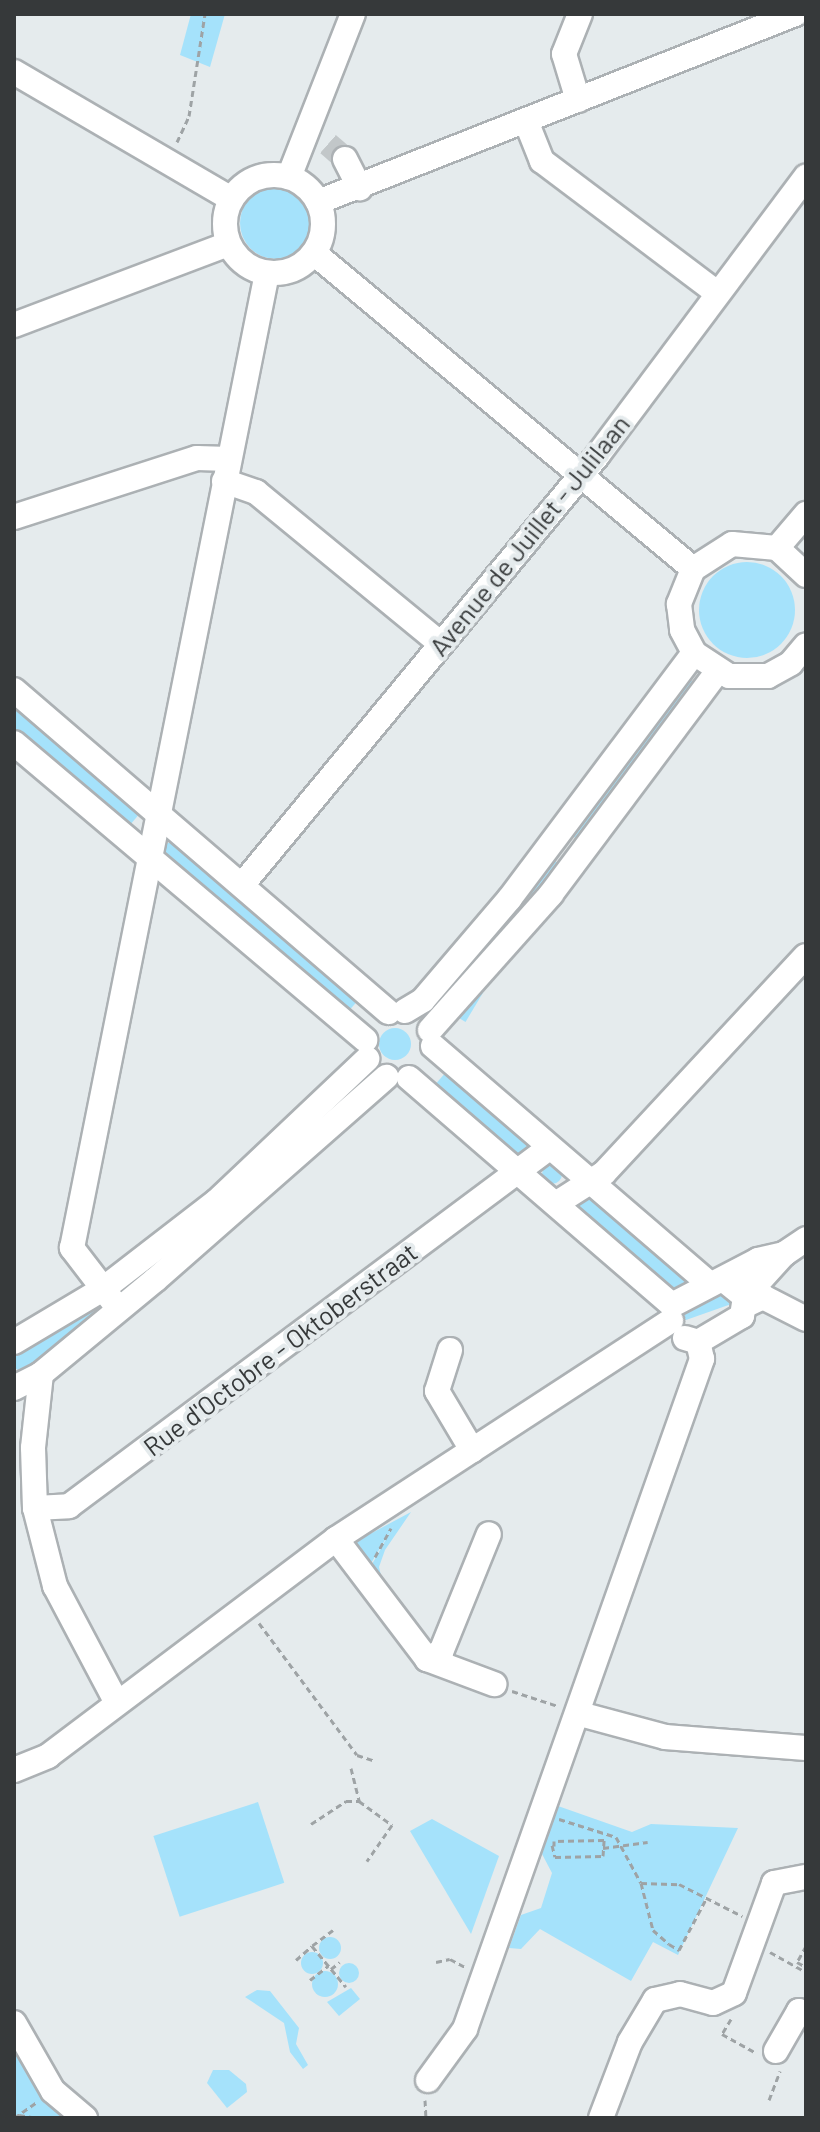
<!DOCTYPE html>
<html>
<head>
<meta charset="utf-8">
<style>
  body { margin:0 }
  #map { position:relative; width:820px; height:2132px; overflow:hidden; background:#e5ebed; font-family:Barlow,sans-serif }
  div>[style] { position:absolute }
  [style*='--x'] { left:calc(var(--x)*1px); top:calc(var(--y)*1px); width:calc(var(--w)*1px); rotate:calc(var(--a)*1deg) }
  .green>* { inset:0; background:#a5e2fb; transform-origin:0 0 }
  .round { border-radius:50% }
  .minor-tunnel>* { height:24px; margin-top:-12px; transform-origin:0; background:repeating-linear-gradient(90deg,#c2c7c9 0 24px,transparent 0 36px) }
  .path>* { height:3px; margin-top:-1.5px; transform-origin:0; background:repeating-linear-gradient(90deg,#9ea3a5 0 6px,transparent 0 10px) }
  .roads { filter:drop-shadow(2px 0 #acb1b4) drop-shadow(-2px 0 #acb1b4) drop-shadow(0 2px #acb1b4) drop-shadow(0 -2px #acb1b4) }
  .minor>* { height:24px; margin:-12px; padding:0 12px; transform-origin:12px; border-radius:12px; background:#fff }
  .minor>.ring { margin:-12px; padding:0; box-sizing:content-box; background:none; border:24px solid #fff; border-radius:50% }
  span { translate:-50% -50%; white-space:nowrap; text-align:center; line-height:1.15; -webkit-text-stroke:8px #e5ebed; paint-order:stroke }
  .street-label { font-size:26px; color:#36393a }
  .frame { position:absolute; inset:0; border:16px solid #36393a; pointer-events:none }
</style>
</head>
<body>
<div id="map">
  <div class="green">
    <i style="clip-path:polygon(191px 14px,225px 14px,210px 67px,180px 55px)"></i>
    <i class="round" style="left:240px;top:187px;width:72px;height:72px"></i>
    <i class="round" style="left:699px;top:562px;width:96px;height:96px"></i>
    <i style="clip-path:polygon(688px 678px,697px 685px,579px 841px,568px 832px)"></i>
    <i style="left:14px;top:705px;width:166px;height:22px;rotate:40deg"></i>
    <i style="clip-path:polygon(176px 840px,361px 997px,346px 1014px,160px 853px,163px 845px)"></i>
    <i style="left:550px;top:858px;width:12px;height:184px;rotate:31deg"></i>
    <i class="round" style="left:379px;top:1028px;width:32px;height:32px"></i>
    <i style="left:447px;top:1071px;width:118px;height:20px;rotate:41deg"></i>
    <i class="round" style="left:542px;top:1164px;width:20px;height:20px"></i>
    <i style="clip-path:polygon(586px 1190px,687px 1275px,683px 1288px,671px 1291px,574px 1206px)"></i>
    <i style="clip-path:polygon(723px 1289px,737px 1302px,686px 1320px,681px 1316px,682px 1309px)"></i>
    <i style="clip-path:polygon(92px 1308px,97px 1314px,23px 1374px,14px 1367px,14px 1350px)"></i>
    <i style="clip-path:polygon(411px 1512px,385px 1550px,379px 1567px,383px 1584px,371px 1566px,394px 1525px,370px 1565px,355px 1542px)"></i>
    <i style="left:258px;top:1802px;width:85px;height:110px;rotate:72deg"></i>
    <i style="clip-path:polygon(558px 1806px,632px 1832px,651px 1824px,738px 1828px,678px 1955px,653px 1942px,631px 1981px,540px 1929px,521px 1949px,509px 1948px,521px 1915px,541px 1908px,552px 1873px,542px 1854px)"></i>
    <i style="clip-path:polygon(432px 1819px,499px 1856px,471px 1934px,410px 1831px)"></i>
    <i class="round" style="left:319px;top:1937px;width:22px;height:22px"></i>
    <i class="round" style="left:301px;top:1952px;width:22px;height:22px"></i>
    <i class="round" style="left:339px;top:1963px;width:20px;height:20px"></i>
    <i class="round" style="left:312px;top:1971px;width:26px;height:26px"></i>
    <i style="clip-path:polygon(351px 1988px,360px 1999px,339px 2016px,327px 2002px)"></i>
    <i style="clip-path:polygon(257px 1990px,270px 1991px,299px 2028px,296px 2044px,308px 2065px,303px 2069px,290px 2052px,284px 2023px,245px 1997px)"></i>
    <i style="clip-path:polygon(14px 2043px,75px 2118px,14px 2118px)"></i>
    <i style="clip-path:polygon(213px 2070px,229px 2070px,246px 2084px,247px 2092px,227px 2108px,207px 2083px)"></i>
  </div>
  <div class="minor-tunnel">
    <i style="--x:328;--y:144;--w:23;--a:41"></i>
  </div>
  <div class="path">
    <i style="--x:177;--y:142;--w:29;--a:-65"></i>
    <i style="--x:189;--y:116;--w:103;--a:-81.1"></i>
    <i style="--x:375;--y:1557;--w:33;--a:-61"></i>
    <i style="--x:259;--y:1623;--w:164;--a:53.4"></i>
    <i style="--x:357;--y:1755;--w:19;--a:18"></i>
    <i style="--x:512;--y:1691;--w:48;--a:18.1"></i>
    <i style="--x:351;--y:1768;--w:34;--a:76"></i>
    <i style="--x:359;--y:1801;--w:41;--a:36"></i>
    <i style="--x:392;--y:1825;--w:44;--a:124.8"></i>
    <i style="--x:559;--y:1819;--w:60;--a:17.5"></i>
    <i style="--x:616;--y:1837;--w:52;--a:61.5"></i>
    <i style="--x:641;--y:1883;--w:49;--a:75.7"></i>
    <i style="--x:653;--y:1930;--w:21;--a:41"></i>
    <i style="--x:669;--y:1944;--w:12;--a:31"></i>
    <i style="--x:679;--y:1950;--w:58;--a:-62.1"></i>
    <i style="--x:311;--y:1824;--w:42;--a:-33.3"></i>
    <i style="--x:346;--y:1801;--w:13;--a:0"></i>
    <i style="--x:552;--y:1845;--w:12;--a:76"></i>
    <i style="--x:555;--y:1857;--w:48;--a:-1.2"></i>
    <i style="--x:603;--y:1856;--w:16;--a:-86"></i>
    <i style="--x:604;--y:1840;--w:50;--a:178.9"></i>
    <i style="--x:554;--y:1841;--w:5;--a:90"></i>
    <i style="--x:603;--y:1848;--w:45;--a:-7.6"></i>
    <i style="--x:641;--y:1883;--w:38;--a:2"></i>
    <i style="--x:679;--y:1884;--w:71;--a:26.9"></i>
    <i style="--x:333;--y:1930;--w:26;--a:143"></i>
    <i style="--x:312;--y:1946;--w:53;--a:50.3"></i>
    <i style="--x:806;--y:1946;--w:18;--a:119"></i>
    <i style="--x:797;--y:1962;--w:10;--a:29"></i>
    <i style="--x:770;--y:1952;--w:41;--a:29.1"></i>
    <i style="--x:296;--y:1960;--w:21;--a:-41"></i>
    <i style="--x:436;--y:1962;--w:14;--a:-12"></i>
    <i style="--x:450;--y:1959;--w:17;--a:28"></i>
    <i style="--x:331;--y:1969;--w:11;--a:-38"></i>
    <i style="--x:310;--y:1980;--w:23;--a:-38"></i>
    <i style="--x:731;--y:2019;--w:17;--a:121"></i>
    <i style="--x:722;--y:2034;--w:39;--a:29"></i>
    <i style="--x:425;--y:2100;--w:18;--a:87"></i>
    <i style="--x:769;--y:2100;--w:31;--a:-69"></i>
    <i style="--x:19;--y:2115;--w:19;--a:9"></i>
    <i style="--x:14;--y:2118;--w:28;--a:-35"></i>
  </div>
  <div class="roads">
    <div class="minor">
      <i style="--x:14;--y:72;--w:251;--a:30.3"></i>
      <i style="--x:578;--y:100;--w:48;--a:-106.9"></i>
      <i style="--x:564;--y:54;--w:43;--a:-68.2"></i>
      <i style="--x:526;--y:121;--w:43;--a:68.2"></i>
      <i style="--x:542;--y:161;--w:219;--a:37"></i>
      <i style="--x:345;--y:159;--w:33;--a:63"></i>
      <i class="ring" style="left:225px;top:175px;width:74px;height:74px"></i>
      <i style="--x:289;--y:177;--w:175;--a:-68.6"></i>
      <i style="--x:318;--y:202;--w:513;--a:-21.51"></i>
      <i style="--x:314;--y:253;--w:493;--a:39.8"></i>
      <i style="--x:14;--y:325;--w:229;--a:-20.7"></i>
      <i style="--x:224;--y:481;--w:34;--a:19"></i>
      <i style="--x:256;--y:492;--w:239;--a:39.4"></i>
      <i style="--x:14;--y:517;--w:192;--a:-17.9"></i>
      <i style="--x:197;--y:458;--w:32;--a:2"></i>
      <i style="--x:777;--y:548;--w:45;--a:-49.5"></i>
      <i style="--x:806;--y:575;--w:40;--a:-137"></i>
      <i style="--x:777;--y:548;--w:45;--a:-174.9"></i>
      <i style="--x:732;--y:544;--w:46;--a:147.3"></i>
      <i style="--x:693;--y:569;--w:38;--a:112"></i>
      <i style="--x:679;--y:604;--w:26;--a:83"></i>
      <i style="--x:682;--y:630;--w:26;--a:62"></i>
      <i style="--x:694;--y:653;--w:42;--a:33.3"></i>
      <i style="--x:729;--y:676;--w:39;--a:0"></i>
      <i style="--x:768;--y:676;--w:26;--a:-29"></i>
      <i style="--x:791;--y:663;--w:23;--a:-50"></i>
      <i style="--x:14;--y:690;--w:494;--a:40.7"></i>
      <i style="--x:14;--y:743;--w:460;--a:40.2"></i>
      <i style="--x:242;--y:885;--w:557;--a:-50.39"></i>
      <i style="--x:597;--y:456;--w:349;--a:-53.2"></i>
      <i style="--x:405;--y:1011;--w:21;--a:-31"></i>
      <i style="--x:423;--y:1000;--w:134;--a:-49.5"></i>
      <i style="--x:510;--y:898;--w:306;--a:-53.1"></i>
      <i style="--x:430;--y:1030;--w:182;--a:-48.3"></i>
      <i style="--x:551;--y:894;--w:277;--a:-53.2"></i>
      <i style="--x:433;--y:1046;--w:364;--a:40.7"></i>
      <i style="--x:409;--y:1078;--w:347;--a:40.8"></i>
      <i style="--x:557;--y:1203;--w:56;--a:-32.6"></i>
      <i style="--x:604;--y:1173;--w:296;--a:-47.1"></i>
      <i style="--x:745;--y:1297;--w:58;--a:-47.8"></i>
      <i style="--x:784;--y:1254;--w:27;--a:-34"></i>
      <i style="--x:748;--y:1304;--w:17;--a:-25"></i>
      <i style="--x:763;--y:1297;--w:48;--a:27.1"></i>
      <i style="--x:672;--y:1305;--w:97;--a:-27.6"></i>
      <i style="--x:758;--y:1260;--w:27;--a:-13"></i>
      <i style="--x:118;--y:1308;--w:76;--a:-127.5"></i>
      <i style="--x:72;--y:1248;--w:994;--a:-78.69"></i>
      <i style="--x:685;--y:1338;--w:14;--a:17"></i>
      <i style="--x:698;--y:1342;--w:51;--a:-30.6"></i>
      <i style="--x:742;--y:1316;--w:19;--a:-81"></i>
      <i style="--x:745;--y:1297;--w:26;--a:-141"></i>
      <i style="--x:14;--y:1342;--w:104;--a:-30.8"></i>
      <i style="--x:103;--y:1289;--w:144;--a:-37.7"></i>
      <i style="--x:217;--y:1201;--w:207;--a:-43.4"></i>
      <i style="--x:450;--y:1350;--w:43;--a:107.6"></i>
      <i style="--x:437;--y:1391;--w:69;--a:59.3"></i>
      <i style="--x:41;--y:1374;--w:74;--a:96.2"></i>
      <i style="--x:33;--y:1448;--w:60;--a:88.1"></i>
      <i style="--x:35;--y:1508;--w:81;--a:75.6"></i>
      <i style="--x:55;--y:1586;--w:132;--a:62.1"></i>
      <i style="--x:14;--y:1388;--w:30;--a:-27"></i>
      <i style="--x:41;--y:1374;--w:148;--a:-39.5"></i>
      <i style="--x:155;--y:1280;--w:308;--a:-41.3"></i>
      <i style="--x:35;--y:1508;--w:34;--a:-3"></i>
      <i style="--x:69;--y:1506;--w:599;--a:-36.72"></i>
      <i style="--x:336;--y:1539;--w:151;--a:52.8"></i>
      <i style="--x:427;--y:1659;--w:16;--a:-27"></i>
      <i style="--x:441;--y:1652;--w:127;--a:-67.9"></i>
      <i style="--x:427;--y:1659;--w:72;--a:20.5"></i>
      <i style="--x:580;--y:1714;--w:88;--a:15.1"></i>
      <i style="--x:665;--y:1737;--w:141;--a:4.5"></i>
      <i style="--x:14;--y:1770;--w:37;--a:-22"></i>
      <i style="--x:48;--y:1756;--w:361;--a:-37"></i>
      <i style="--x:336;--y:1539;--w:400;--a:-33.1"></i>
      <i style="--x:14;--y:2023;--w:78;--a:60.2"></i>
      <i style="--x:53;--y:2091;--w:42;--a:40.2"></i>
      <i style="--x:776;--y:2051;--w:46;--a:-60.1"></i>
      <i style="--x:799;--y:2011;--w:7;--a:16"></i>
      <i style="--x:428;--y:2080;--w:63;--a:-54"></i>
      <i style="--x:465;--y:2029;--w:711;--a:-70.52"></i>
      <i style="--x:702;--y:1359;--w:17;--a:-103"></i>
      <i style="--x:601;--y:2118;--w:81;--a:-69.1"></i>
      <i style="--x:630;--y:2042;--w:49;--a:-59.2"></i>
      <i style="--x:655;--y:2000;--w:26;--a:-13"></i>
      <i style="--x:680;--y:1994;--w:34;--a:15"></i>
      <i style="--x:713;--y:2003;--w:23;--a:-25"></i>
      <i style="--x:734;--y:1993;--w:117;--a:-70"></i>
      <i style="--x:774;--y:1883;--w:33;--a:-11"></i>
    </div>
  </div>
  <div class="street-label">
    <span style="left:529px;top:535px;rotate:-51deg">Avenue de Juillet - Julilaan</span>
    <span style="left:280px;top:1349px;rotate:-37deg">Rue d'Octobre - Oktoberstraat</span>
  </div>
  <div class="frame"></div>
</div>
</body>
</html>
